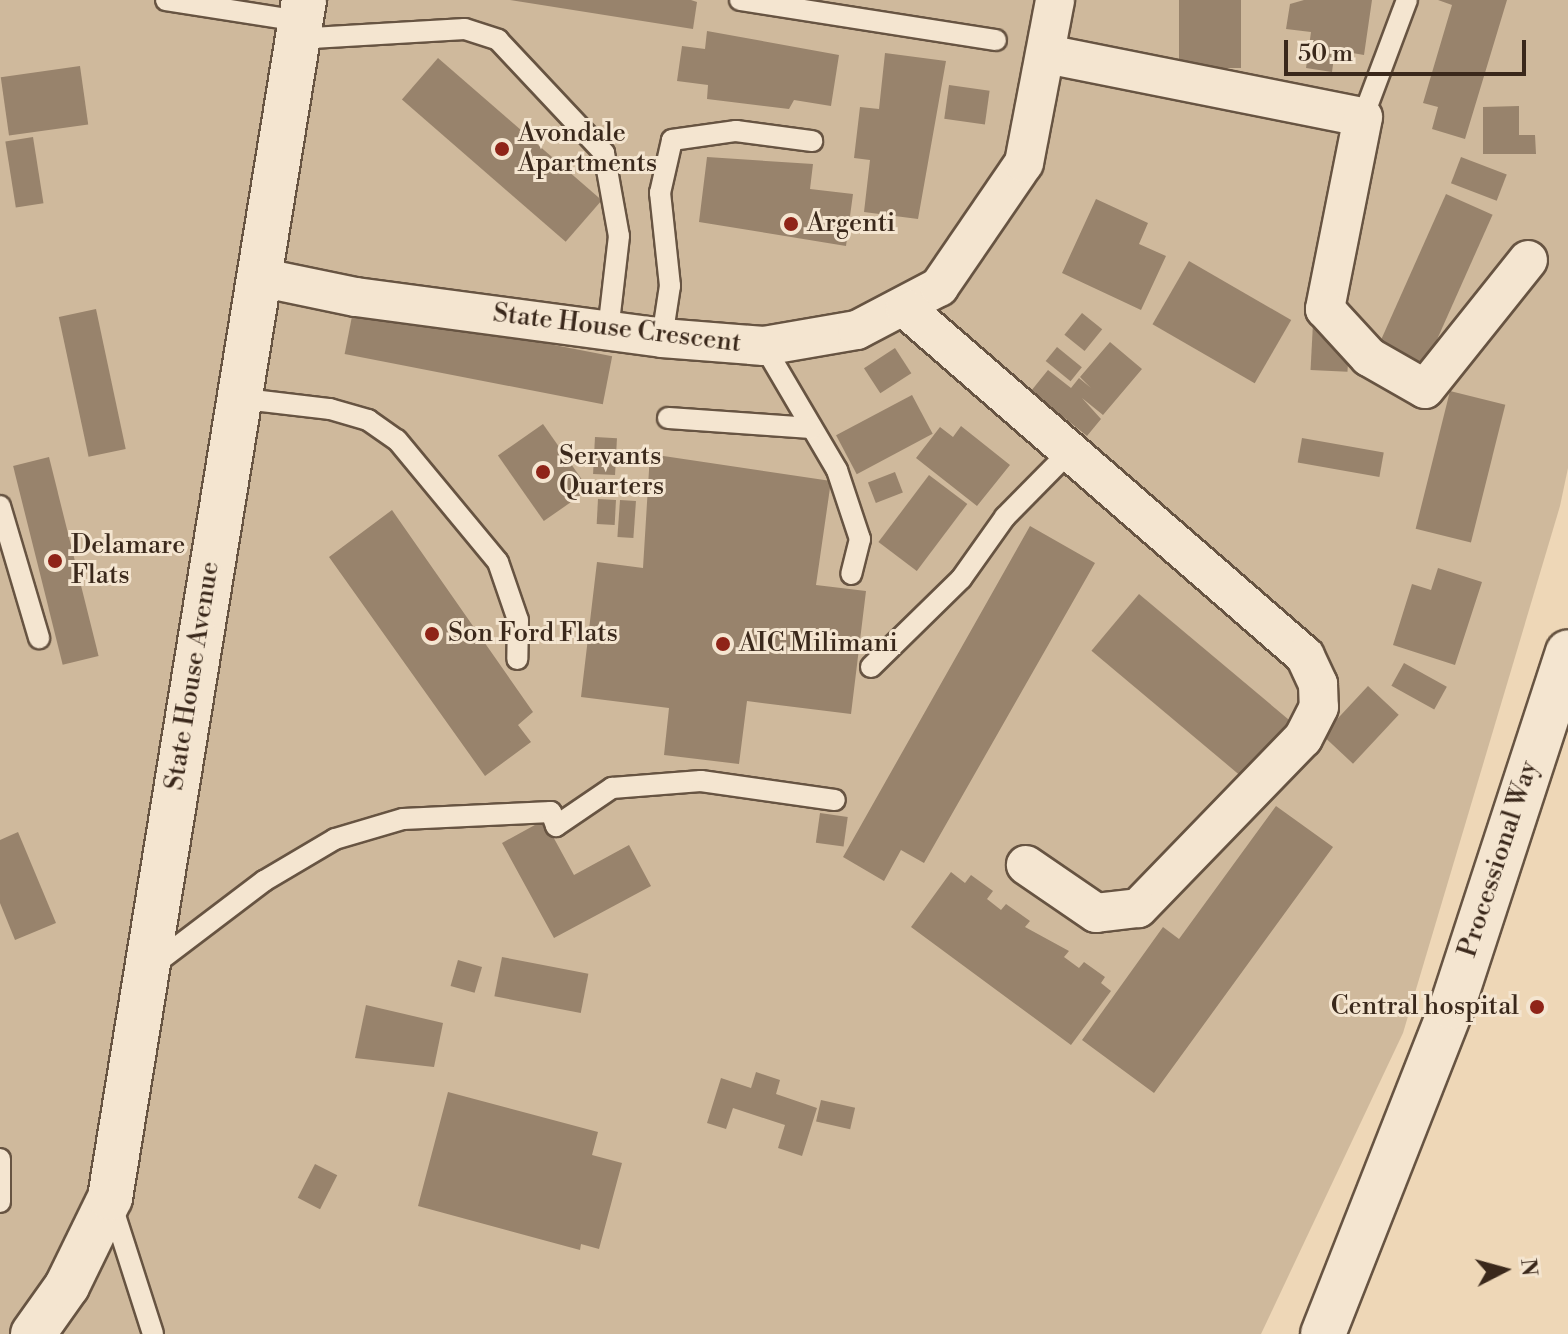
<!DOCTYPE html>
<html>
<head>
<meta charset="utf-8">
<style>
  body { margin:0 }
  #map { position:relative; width:1568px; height:1334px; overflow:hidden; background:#eed7b7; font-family:"Libre Bodoni",serif }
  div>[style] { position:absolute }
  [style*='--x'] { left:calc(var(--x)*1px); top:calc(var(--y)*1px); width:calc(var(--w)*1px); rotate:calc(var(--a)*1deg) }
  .green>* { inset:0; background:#cfb99c }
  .building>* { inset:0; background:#98836c; transform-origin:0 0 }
  .roads { filter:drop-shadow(2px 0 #675442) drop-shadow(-2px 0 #675442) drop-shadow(0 2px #675442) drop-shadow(0 -2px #675442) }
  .lane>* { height:20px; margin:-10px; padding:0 10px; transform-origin:10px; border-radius:10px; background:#f4e5d0 }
  .street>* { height:38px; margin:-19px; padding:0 19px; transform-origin:19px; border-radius:19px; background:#f4e5d0 }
  .secondary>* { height:44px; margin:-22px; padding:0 22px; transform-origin:22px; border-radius:22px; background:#f4e5d0 }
  .dots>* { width:22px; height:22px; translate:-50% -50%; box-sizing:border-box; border:4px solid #f4e5d0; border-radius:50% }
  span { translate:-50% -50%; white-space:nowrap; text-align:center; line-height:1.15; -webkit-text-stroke:6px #f4e5d0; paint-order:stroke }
  .poi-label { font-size:26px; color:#3a281b }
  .left { translate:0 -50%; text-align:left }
  .right { translate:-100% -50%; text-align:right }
  .street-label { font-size:26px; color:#3a281b }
  .north { position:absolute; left:1464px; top:1230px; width:80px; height:80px; -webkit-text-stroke:6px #f4e5d0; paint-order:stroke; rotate:84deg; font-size:22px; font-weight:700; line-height:32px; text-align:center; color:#3a281b }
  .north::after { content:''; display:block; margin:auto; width:28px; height:36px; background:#3a281b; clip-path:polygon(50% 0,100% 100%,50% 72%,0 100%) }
  .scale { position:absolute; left:1284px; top:40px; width:242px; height:36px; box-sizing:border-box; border:4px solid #3a281b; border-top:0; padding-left:10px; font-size:24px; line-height:28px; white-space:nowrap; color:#3a281b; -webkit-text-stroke:6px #f4e5d0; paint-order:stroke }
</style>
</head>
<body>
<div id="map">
  <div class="green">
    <i style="clip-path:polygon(0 0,1568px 0,1568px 468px,1560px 506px,1403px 1033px,1261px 1334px,0 1334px)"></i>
  </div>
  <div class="building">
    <i style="clip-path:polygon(510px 0,691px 0,697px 2px,693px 29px)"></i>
    <i style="left:1179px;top:0;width:62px;height:68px"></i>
    <i style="clip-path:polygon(1304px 0,1372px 0,1364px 55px,1335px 50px,1332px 72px,1306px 68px,1311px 32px,1286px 29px,1290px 4px)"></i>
    <i style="clip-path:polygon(1438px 0,1507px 0,1465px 139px,1432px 129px,1438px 107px,1423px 103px,1452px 5px)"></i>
    <i style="clip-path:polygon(707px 31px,839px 55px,831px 106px,794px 100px,789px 109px,707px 99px,708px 85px,677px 81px,682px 46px,705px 49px)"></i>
    <i style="clip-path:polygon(885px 53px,946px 61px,918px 219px,864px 212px,870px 160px,854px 158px,860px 107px,879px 109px)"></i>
    <i style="left:438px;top:58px;width:217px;height:55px;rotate:41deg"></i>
    <i style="left:80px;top:66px;width:59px;height:80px;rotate:82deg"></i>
    <i style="left:949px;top:85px;width:41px;height:34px;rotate:8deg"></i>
    <i style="clip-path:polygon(1519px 106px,1519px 135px,1535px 135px,1536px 154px,1483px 154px,1483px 107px)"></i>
    <i style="left:33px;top:137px;width:67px;height:28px;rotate:81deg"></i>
    <i style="clip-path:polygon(707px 157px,813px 164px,810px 189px,853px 194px,846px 246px,699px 222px)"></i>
    <i style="left:1461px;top:157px;width:49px;height:28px;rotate:21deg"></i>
    <i style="left:1446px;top:194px;width:51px;height:170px;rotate:24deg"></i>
    <i style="clip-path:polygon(1096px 199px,1148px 223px,1139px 244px,1166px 256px,1141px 310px,1062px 273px)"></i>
    <i style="left:1189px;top:261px;width:118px;height:73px;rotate:30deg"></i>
    <i style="left:354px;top:306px;width:263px;height:49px;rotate:11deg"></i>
    <i style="left:96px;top:309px;width:143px;height:38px;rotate:78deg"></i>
    <i style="left:1082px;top:313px;width:26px;height:28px;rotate:39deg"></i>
    <i style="left:1313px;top:323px;width:37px;height:47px;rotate:3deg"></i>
    <i style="clip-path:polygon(1110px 342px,1142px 369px,1103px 415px,1082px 398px,1101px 419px,1087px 436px,1031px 391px,1048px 370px,1071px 388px,1079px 378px,1091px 388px,1080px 377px)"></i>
    <i style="left:1057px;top:347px;width:32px;height:18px;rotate:39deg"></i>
    <i style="left:895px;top:348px;width:30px;height:37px;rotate:57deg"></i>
    <i style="left:1450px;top:391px;width:57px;height:142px;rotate:14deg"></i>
    <i style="left:912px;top:395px;width:44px;height:86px;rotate:62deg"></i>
    <i style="left:543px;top:424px;width:80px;height:55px;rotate:55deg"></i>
    <i style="clip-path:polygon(961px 426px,1010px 465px,977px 506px,916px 458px,940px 427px,953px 437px)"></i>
    <i style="left:595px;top:437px;width:22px;height:37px;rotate:3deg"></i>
    <i style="left:1302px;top:438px;width:83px;height:25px;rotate:10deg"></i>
    <i style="clip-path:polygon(650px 454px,831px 481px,816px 585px,866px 591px,851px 714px,747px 701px,739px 764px,664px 755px,669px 708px,581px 697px,597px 562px,643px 568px)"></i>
    <i style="left:49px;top:457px;width:205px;height:37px;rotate:76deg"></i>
    <i style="left:895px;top:472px;width:22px;height:29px;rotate:69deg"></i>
    <i style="left:929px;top:475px;width:48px;height:84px;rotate:37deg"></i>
    <i style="left:598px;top:499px;width:18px;height:25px;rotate:3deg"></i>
    <i style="left:620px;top:500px;width:16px;height:37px;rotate:4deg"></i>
    <i style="clip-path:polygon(392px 510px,533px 712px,518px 725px,531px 742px,485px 776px,329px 557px)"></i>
    <i style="clip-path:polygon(1030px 526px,1095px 563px,924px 863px,901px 850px,884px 881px,843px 857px)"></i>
    <i style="clip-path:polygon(1438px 568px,1482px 582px,1455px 665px,1393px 645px,1412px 584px,1431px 590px)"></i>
    <i style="left:1139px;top:594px;width:210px;height:74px;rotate:40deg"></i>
    <i style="left:1404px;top:663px;width:49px;height:26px;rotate:29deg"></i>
    <i style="left:1368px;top:686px;width:42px;height:67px;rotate:43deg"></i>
    <i style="clip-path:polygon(1276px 806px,1333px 847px,1154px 1093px,1082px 1040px,1163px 927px,1179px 939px)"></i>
    <i style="left:820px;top:813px;width:28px;height:30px;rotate:8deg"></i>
    <i style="clip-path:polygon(544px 820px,574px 875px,629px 845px,651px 886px,554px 938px,502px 843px)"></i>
    <i style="clip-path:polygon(18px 832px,56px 923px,15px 940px,0 903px,0 840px)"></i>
    <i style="clip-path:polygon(951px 872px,965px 883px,971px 875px,993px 891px,987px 899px,1001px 910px,1006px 904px,1030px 921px,1025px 927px,1069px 951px,1064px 957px,1079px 968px,1084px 962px,1105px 977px,1101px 983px,1111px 991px,1071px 1045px,911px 927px)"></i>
    <i style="left:502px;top:957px;width:88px;height:40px;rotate:11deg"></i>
    <i style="left:458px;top:960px;width:25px;height:27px;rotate:16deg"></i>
    <i style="clip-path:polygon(366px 1005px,443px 1023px,434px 1067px,355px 1058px)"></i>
    <i style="clip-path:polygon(756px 1072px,780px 1080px,776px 1094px,817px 1108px,802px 1156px,778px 1148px,785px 1125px,733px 1108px,726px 1129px,707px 1123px,721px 1078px,751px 1088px)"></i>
    <i style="clip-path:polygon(448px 1092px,598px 1132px,592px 1155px,622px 1163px,599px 1249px,581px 1244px,580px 1250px,418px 1206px)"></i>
    <i style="left:821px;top:1100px;width:35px;height:22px;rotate:13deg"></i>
    <i style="left:315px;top:1164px;width:25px;height:38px;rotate:27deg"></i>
  </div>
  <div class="roads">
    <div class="lane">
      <i style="--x:166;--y:0;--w:136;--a:8.9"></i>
      <i style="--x:740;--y:0;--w:259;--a:8.9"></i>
      <i style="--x:295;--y:39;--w:170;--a:-3.4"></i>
      <i style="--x:465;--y:29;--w:35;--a:18"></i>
      <i style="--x:498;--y:40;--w:155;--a:46.8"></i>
      <i style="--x:604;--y:153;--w:84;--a:79.8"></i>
      <i style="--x:619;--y:236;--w:96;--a:96.6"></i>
      <i style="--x:1363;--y:117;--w:125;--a:-69.4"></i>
      <i style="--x:662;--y:338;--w:53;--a:-81.3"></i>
      <i style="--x:670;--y:286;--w:94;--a:-96.1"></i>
      <i style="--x:660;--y:193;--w:54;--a:-77.2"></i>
      <i style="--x:672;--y:140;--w:65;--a:-8"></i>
      <i style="--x:736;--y:131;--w:77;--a:7.5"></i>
      <i style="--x:764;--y:346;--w:144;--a:59.5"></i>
      <i style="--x:837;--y:470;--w:73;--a:71.6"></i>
      <i style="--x:860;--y:539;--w:36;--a:104"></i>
      <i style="--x:236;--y:398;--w:95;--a:6.7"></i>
      <i style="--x:330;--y:409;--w:40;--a:16"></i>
      <i style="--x:368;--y:420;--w:35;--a:35"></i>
      <i style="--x:397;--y:440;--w:158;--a:50.4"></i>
      <i style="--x:498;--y:562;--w:61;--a:71"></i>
      <i style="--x:518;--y:620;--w:39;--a:91"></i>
      <i style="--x:668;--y:418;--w:144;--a:4"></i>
      <i style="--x:0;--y:506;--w:138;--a:73.5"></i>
      <i style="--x:871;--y:667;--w:126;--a:-44.4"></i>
      <i style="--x:961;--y:579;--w:76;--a:-54.6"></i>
      <i style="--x:1005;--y:517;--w:95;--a:-45.4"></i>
      <i style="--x:152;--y:966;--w:141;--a:-37.2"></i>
      <i style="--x:264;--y:881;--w:82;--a:-30.6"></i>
      <i style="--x:335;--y:839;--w:71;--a:-16.4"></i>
      <i style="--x:403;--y:819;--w:148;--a:-2.7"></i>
      <i style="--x:551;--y:812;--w:15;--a:70"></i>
      <i style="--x:556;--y:826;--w:68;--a:-34.2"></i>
      <i style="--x:612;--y:788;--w:89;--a:-4.5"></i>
      <i style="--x:701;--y:781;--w:135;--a:8.1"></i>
      <i style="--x:0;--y:1159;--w:43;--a:90"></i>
      <i style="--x:112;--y:1206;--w:134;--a:72.2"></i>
    </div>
    <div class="street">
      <i style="--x:1047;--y:54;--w:322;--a:11.3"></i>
      <i style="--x:1363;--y:117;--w:196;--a:101.2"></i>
      <i style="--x:1325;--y:309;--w:65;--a:47.5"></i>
      <i style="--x:1369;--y:357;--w:64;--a:29.7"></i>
      <i style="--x:1425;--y:389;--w:165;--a:-51.4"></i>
      <i style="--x:259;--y:277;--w:99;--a:11.7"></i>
      <i style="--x:356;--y:297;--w:309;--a:7.6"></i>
      <i style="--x:662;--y:338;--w:102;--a:4.5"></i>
      <i style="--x:764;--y:346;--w:94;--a:-9.8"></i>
      <i style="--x:857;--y:330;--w:93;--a:-27.7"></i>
      <i style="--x:939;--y:287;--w:150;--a:-55.6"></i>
      <i style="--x:1024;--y:163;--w:166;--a:-79.2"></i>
      <i style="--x:905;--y:308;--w:530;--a:41.02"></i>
      <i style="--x:1305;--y:656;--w:31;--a:65"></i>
      <i style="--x:1318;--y:684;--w:23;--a:88"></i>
      <i style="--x:1319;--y:707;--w:35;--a:117"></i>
      <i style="--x:1303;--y:738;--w:237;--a:134.1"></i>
      <i style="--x:1138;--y:908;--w:42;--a:173.2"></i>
      <i style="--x:1096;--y:913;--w:85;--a:-145.6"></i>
    </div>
    <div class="secondary">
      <i style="--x:33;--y:1334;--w:59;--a:-54.7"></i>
      <i style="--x:67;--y:1286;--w:98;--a:-64"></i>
      <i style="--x:110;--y:1198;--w:1214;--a:-80.8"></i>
      <i style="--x:1323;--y:1334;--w:352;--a:-68.5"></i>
      <i style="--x:1452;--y:1007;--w:373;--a:-71.9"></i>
    </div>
  </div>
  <div class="dots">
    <i style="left:502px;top:149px;background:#8f2418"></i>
    <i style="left:791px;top:224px;background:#8f2418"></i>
    <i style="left:543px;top:472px;background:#8f2418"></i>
    <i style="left:55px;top:561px;background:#8f2418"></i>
    <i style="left:432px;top:634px;background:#8f2418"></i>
    <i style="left:723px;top:644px;background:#8f2418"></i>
    <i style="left:1537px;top:1007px;background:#8f2418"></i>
  </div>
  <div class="poi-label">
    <span class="left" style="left:518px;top:149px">Avondale<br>Apartments</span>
    <span class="left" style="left:807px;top:224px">Argenti</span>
    <span class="left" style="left:559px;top:472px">Servants<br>Quarters</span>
    <span class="left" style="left:71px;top:561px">Delamare<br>Flats</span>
    <span class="left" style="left:448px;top:634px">Son Ford Flats</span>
    <span class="left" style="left:739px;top:644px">AIC Milimani</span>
    <span class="right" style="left:1519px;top:1007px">Central hospital</span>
  </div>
  <div class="street-label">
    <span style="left:617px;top:329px;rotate:7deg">State House Crescent</span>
    <span style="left:193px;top:676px;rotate:-81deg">State House Avenue</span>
    <span style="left:1499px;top:859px;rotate:-72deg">Processional Way</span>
  </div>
  <div class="north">N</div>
  <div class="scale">50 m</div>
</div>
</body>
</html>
